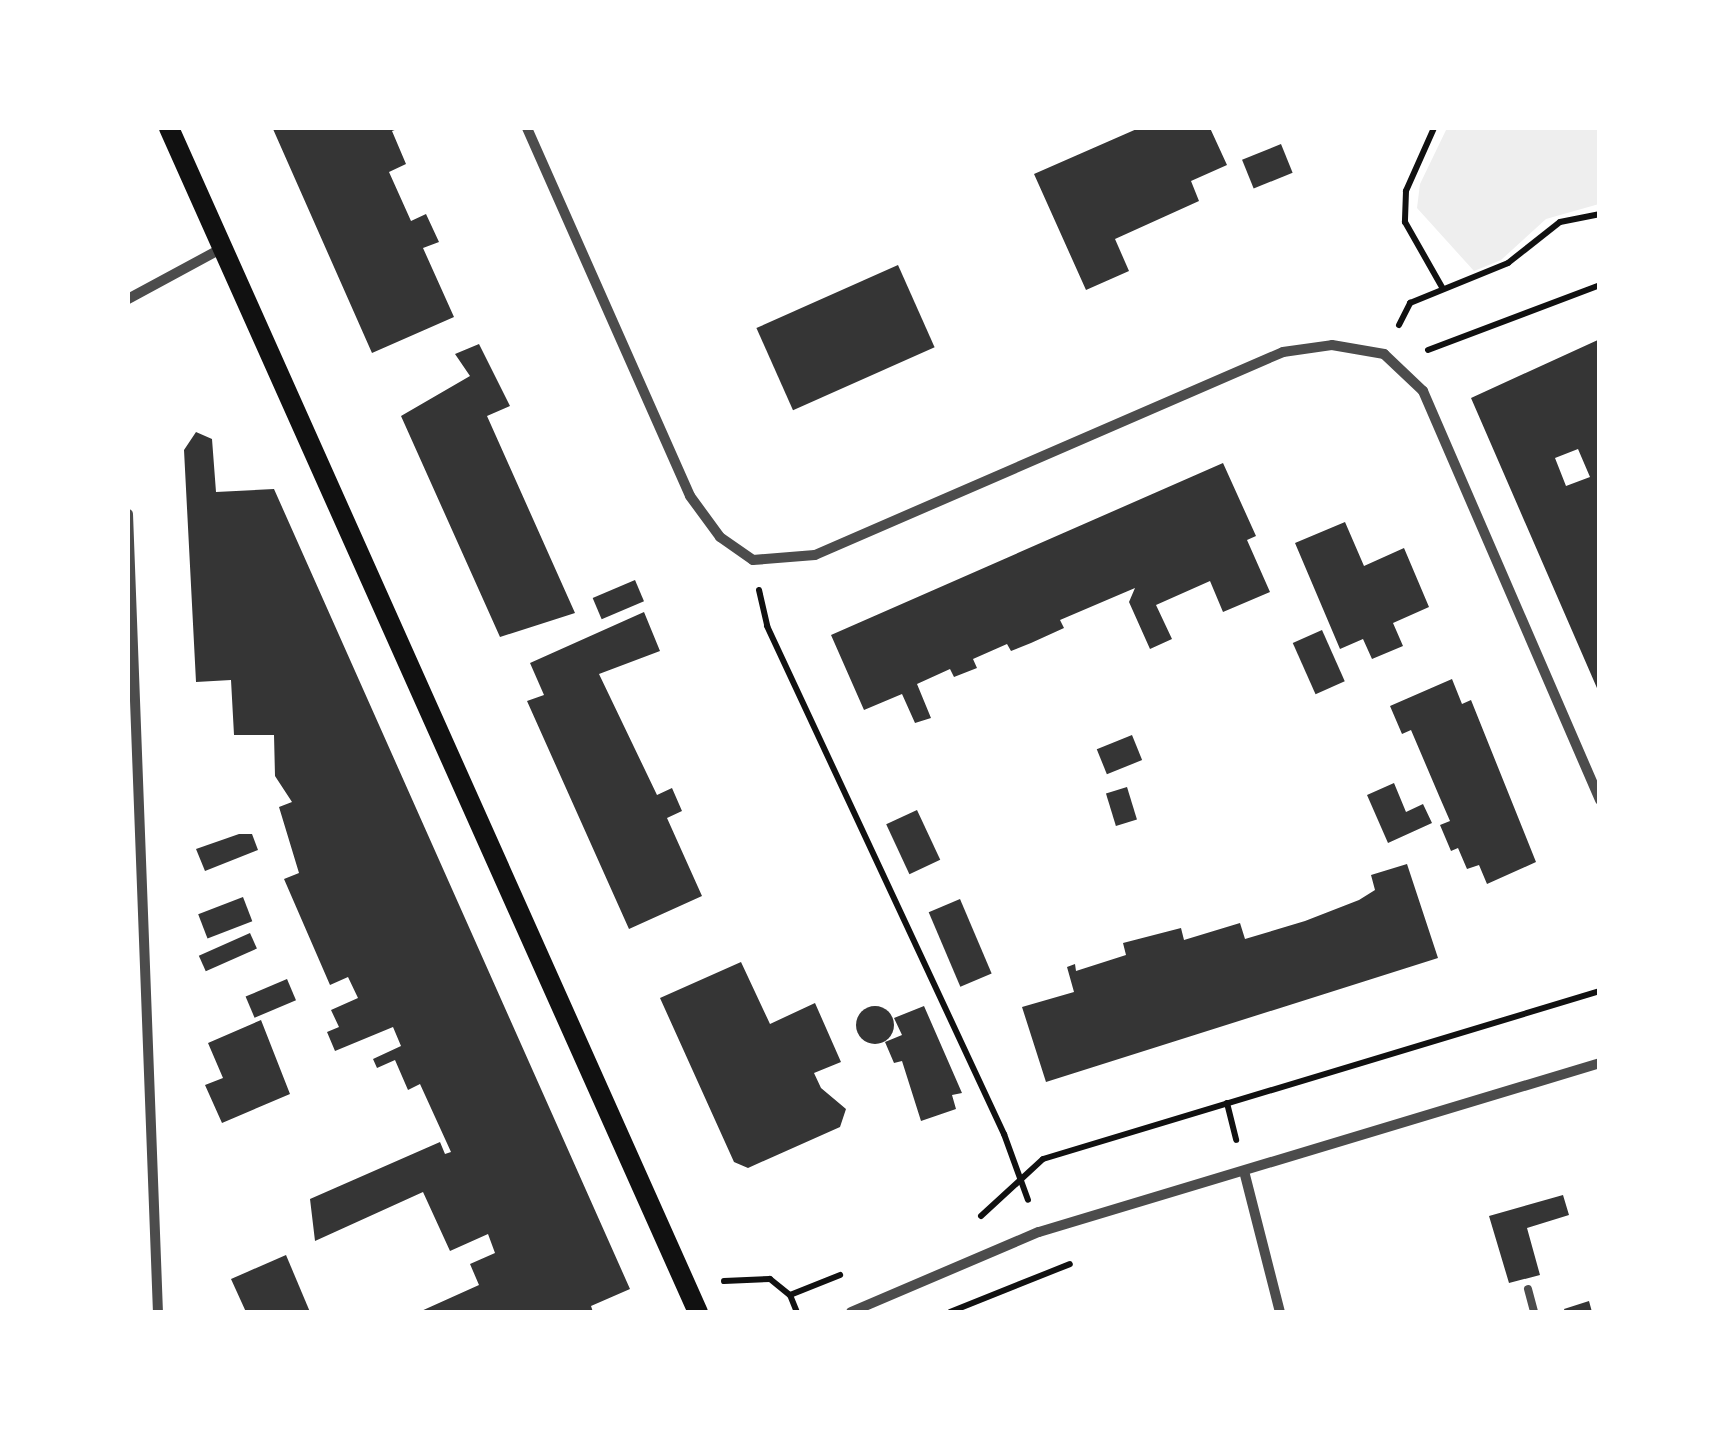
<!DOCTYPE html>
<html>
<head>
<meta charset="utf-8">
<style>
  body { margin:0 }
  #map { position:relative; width:1727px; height:1440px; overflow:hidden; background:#fff; font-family:"DM Sans",sans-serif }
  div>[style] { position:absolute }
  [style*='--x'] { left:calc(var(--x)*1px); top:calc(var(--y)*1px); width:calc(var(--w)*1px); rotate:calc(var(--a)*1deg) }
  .green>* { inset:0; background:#eee }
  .building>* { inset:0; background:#353535; transform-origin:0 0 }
  .round { border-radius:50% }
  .path>* { height:6px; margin:-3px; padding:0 3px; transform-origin:3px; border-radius:3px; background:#111 }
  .service>* { height:8px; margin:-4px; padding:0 4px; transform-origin:4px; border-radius:4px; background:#4c4c4c }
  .minor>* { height:10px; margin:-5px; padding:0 5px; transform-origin:5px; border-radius:5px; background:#4c4c4c }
  .secondary>* { height:20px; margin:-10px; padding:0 10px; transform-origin:10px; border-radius:10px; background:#111 }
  span { translate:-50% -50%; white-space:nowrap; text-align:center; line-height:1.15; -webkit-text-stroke:8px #fff; paint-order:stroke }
  .frame { position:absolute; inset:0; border:130px solid #fff; pointer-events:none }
</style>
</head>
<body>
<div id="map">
  <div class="green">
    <i style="clip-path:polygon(1447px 128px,1599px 128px,1599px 204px,1546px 219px,1501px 260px,1474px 271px,1417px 208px,1420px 184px)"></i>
  </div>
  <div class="building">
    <i style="clip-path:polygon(400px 128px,392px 131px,406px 164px,389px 172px,411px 221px,426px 214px,439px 242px,423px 248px,454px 317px,372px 353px,273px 129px)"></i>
    <i style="clip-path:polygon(1139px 128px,1210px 128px,1227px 165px,1191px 181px,1199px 201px,1115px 239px,1129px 271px,1086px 290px,1034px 174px)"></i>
    <i style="left:1281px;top:144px;width:31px;height:42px;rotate:68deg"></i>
    <i style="left:898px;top:265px;width:90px;height:155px;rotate:66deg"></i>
    <i style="clip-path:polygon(evenodd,1600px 339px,1600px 695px,1471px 398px,1600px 339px,1578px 449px,1590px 477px,1566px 486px,1555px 458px,1578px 449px)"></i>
    <i style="clip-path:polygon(479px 344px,510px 406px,487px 416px,575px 613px,500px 637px,401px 416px,470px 376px,455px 354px)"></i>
    <i style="clip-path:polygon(196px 432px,212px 439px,216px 492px,274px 489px,630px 1289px,591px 1306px,593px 1312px,419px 1312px,479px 1285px,470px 1264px,495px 1253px,488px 1234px,450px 1251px,423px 1192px,315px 1241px,310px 1199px,440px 1142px,445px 1154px,451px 1152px,420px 1084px,408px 1090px,395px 1060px,377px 1068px,373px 1059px,401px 1046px,393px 1027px,335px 1051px,327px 1032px,339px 1027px,331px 1010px,358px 998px,348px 977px,330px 985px,284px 879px,299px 873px,279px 807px,292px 802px,275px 776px,274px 735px,234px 735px,231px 680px,196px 682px,184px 450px)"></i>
    <i style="clip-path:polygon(1223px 463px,1256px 536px,1247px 540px,1270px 592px,1223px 612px,1210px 581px,1156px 605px,1172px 639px,1150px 649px,1129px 602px,1135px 588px,1060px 620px,1064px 628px,1031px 643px,1011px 651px,1007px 644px,973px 659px,977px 668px,954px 677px,950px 669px,917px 684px,931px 718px,915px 723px,902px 694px,864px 710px,831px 635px)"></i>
    <i style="clip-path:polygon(1345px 522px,1364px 566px,1404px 548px,1429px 607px,1393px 623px,1403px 646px,1372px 659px,1363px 639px,1340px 649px,1295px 543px)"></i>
    <i style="left:635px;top:580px;width:23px;height:46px;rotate:67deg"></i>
    <i style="clip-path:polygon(644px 612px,660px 651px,599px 674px,657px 795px,672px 788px,682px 811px,667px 818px,702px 896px,629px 929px,527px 701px,544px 695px,530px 663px)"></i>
    <i style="left:1322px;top:630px;width:56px;height:32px;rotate:66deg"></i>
    <i style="clip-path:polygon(1452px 679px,1462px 704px,1471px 700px,1536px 862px,1487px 884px,1479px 865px,1467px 869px,1458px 848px,1451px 851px,1440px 825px,1450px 821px,1440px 798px,1411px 730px,1402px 734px,1390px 706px)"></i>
    <i style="left:1132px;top:735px;width:27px;height:38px;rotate:68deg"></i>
    <i style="clip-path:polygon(1394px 783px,1406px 812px,1423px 804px,1432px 823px,1388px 843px,1367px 795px)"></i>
    <i style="left:1127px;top:787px;width:34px;height:22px;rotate:73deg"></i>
    <i style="left:917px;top:810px;width:55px;height:34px;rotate:65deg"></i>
    <i style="clip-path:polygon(239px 834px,252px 834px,258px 850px,205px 871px,196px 849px)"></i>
    <i style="clip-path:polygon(1407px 864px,1438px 958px,1046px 1082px,1022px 1007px,1074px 992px,1067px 967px,1075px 964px,1076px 971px,1126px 955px,1123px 943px,1181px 928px,1184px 940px,1240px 923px,1245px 939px,1305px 921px,1359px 900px,1375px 890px,1371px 875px)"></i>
    <i style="left:243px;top:897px;width:26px;height:48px;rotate:69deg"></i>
    <i style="left:960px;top:899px;width:81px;height:34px;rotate:67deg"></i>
    <i style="left:250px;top:933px;width:17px;height:56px;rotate:66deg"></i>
    <i style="clip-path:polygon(741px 962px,770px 1024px,815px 1003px,841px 1062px,814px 1073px,821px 1088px,846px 1109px,840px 1127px,748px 1168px,734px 1162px,660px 998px)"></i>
    <i style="left:287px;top:979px;width:23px;height:45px;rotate:67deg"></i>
    <i style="clip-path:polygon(924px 1006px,962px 1093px,952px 1095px,956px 1109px,921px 1121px,902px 1061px,894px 1063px,885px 1042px,902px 1035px,894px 1018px)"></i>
    <i class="round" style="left:856px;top:1006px;width:38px;height:38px"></i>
    <i style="clip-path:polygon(261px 1020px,290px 1094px,222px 1123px,205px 1085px,223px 1078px,208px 1043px)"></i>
    <i style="clip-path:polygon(1563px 1195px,1569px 1215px,1527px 1228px,1540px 1275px,1509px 1283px,1489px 1216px)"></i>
    <i style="clip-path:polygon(286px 1255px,310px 1312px,246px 1312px,231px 1279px)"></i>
    <i style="clip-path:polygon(1589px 1301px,1592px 1312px,1565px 1312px,1564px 1309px)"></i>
  </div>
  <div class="path">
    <i style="--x:1434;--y:128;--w:69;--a:114"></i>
    <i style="--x:1406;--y:191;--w:31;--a:92"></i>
    <i style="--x:1405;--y:222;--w:75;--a:60.4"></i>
    <i style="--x:1399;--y:325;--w:25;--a:-63"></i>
    <i style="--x:1410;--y:303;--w:106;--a:-22.2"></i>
    <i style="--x:1508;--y:263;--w:66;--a:-38.3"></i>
    <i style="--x:1560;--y:222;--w:41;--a:-11.3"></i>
    <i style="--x:1428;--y:350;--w:184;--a:-20.7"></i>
    <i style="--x:759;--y:590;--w:37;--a:77"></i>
    <i style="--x:767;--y:626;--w:561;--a:64.99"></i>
    <i style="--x:1004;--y:1134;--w:70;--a:70"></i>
    <i style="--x:1227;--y:1103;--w:38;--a:76"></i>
    <i style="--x:981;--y:1216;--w:84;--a:-42.6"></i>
    <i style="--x:1043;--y:1159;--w:582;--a:-16.78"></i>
    <i style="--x:724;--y:1281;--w:46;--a:-2.5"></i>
    <i style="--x:770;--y:1279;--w:26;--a:39"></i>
    <i style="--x:790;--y:1295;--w:18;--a:68"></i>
    <i style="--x:790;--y:1295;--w:54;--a:-21.8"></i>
    <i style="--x:950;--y:1312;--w:129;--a:-21.8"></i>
  </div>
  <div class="service">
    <i style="--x:1528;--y:1289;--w:24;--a:75"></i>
  </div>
  <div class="minor">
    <i style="--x:527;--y:128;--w:402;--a:66.1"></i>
    <i style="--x:690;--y:496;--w:51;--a:53.8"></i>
    <i style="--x:720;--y:537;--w:40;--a:34.9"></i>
    <i style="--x:753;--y:560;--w:62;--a:-4.6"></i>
    <i style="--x:815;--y:555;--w:510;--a:-23.45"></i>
    <i style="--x:1283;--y:352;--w:49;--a:-8.1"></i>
    <i style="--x:1332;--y:345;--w:53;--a:9.8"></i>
    <i style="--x:1384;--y:354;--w:54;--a:43.5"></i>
    <i style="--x:1423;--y:391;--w:446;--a:66.6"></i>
    <i style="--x:128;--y:299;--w:109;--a:-28.4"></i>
    <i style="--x:128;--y:514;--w:799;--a:87.85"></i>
    <i style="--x:1244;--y:1171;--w:146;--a:75.7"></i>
    <i style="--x:851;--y:1312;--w:204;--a:-23.1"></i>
    <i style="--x:1039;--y:1232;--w:586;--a:-16.76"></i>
  </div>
  <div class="secondary">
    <i style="--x:169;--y:128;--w:1297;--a:65.93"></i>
  </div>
  <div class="frame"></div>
</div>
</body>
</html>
